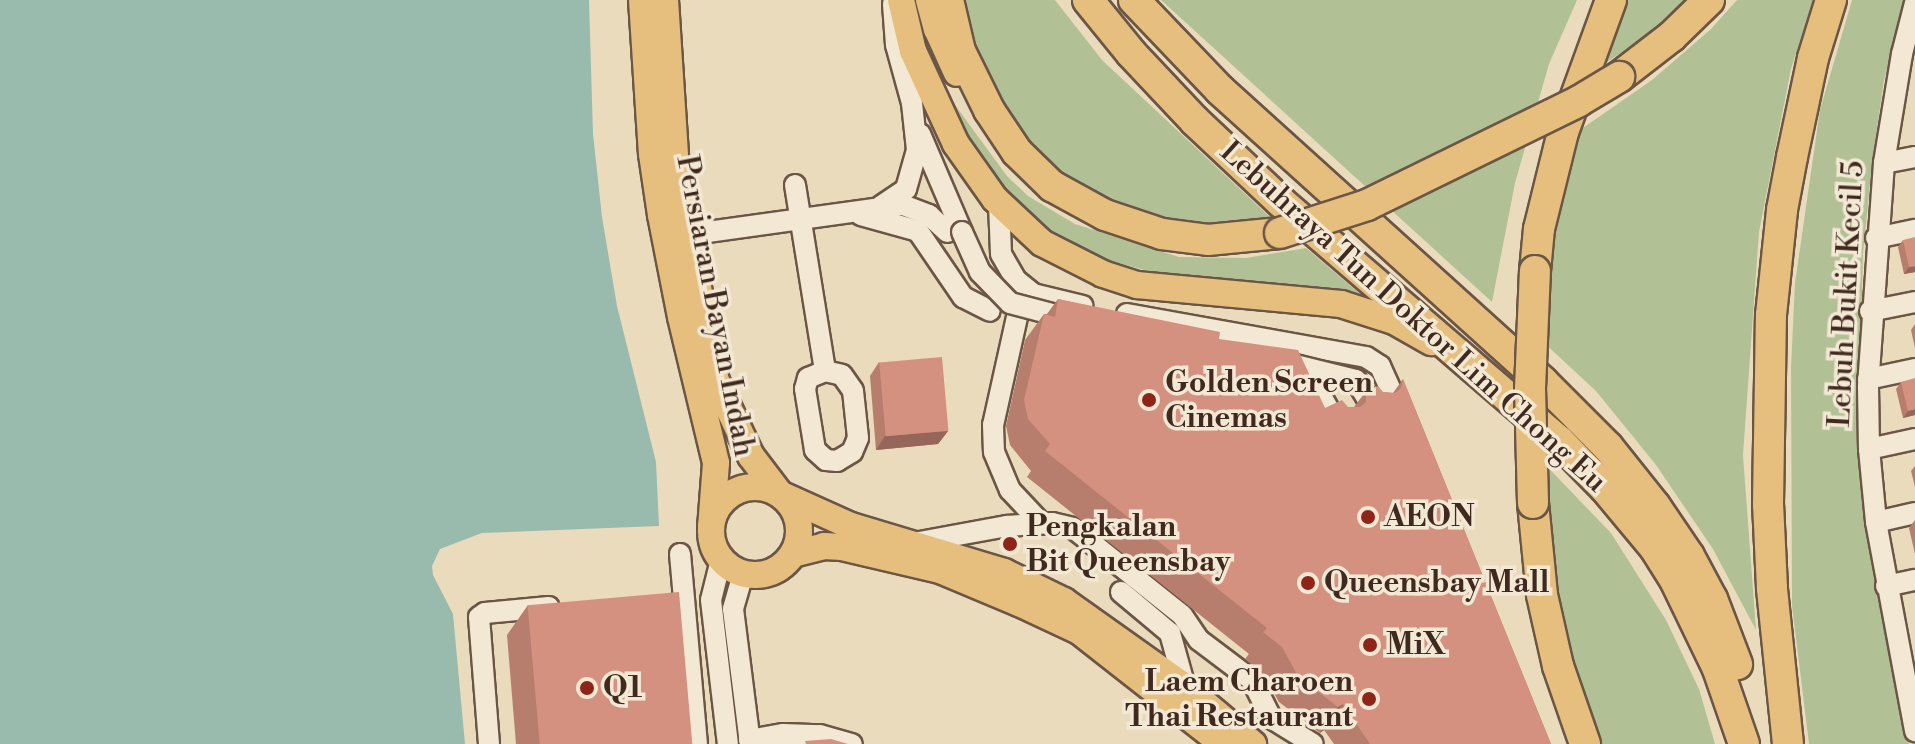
<!DOCTYPE html>
<html>
<head>
<meta charset="utf-8">
<style>
  body { margin:0 }
  #map { position:relative; width:1915px; height:744px; overflow:hidden; background:#ebdbbd; font-family:"Libre Bodoni",serif }
  div>[style] { position:absolute }
  [style*='--x'] { left:calc(var(--x)*1px); top:calc(var(--y)*1px); width:calc(var(--w)*1px); rotate:calc(var(--a)*1deg) }
  .green>* { inset:0; background:#b2c195 }
  .water>* { inset:0; background:#99bbad }
  .roads { filter:drop-shadow(2px 0 #6b5646) drop-shadow(-2px 0 #6b5646) drop-shadow(0 2px #6b5646) drop-shadow(0 -2px #6b5646) }
  .minor>* { height:20px; margin:-10px; padding:0 10px; transform-origin:10px; border-radius:10px; background:#f2e8d4 }
  .major>* { height:26px; margin:-13px; padding:0 13px; transform-origin:13px; border-radius:13px; background:#e6be7e }
  .major>.ring { margin:-13px; padding:0; box-sizing:content-box; background:none; border:26px solid #e6be7e; border-radius:50% }
  .highway>* { height:30px; margin:-15px; padding:0 15px; transform-origin:15px; border-radius:15px; background:#e6be7e }
  .bridges { filter:drop-shadow(2px 0 #6b5646) drop-shadow(-2px 0 #6b5646) drop-shadow(0 2px #6b5646) drop-shadow(0 -2px #6b5646) }
  .minor-bridge>* { height:20px; margin:-10px; padding:0 10px; transform-origin:10px; border-radius:10px; background:#f2e8d4 }
  .highway-bridge>* { height:30px; margin:-15px; padding:0 15px; transform-origin:15px; border-radius:15px; background:#e6be7e }
  .wall>* { inset:0; background:#b77d6d }
  .shaded-wall>* { inset:0; background:#956659 }
  .building>* { inset:0; background:#d5917f; transform-origin:0 0 }
  .dots>* { width:22px; height:22px; translate:-50% -50%; box-sizing:border-box; border:4px solid #f2e8d4; border-radius:50% }
  span { translate:-50% -50%; white-space:nowrap; text-align:center; line-height:1.15; -webkit-text-stroke:7px #f2e8d4; paint-order:stroke }
  .street-label { font-size:30px; color:#402a1f }
  .poi-label { font-size:30px; color:#402a1f; font-weight:700 }
  .left { translate:0 -50%; text-align:left }
  .right { translate:-100% -50%; text-align:right }
</style>
</head>
<body>
<div id="map">
  <div class="green">
    <i style="clip-path:polygon(957px 0,1055px 0,1102px 60px,1273px 220px,1188px 224px,1115px 205px,1070px 183px,1033px 152px,987px 86px)"></i>
    <i style="clip-path:polygon(1161px 0,1577px 0,1549px 64px,1515px 183px,1492px 302px)"></i>
    <i style="clip-path:polygon(1621px 0,1685px 0,1642px 39px,1587px 75px)"></i>
    <i style="clip-path:polygon(1737px 0,1813px 0,1791px 69px,1759px 232px,1743px 455px,1756px 630px,1713px 549px,1656px 465px,1596px 391px,1542px 341px,1547px 238px,1580px 130px,1652px 80px,1711px 29px)"></i>
    <i style="clip-path:polygon(1852px 0,1905px 0,1884px 80px,1872px 163px,1863px 254px,1858px 434px,1867px 528px,1909px 744px,1809px 744px,1792px 606px,1791px 368px,1795px 283px,1820px 110px)"></i>
    <i style="clip-path:polygon(919px 35px,955px 105px,1007px 176px,1028px 196px,1075px 224px,1179px 257px,1246px 258px,1306px 248px,1365px 298px,1178px 279px,1085px 254px,1052px 235px,1015px 208px,958px 125px)"></i>
    <i style="clip-path:polygon(1535px 454px,1611px 533px,1666px 620px,1699px 689px,1715px 744px,1601px 744px,1569px 657px,1545px 541px)"></i>
  </div>
  <div class="water">
    <i style="clip-path:polygon(0 0,589px 0,593px 134px,602px 217px,617px 306px,656px 462px,659px 526px,482px 533px,440px 549px,432px 566px,433px 575px,453px 614px,465px 744px,0 744px)"></i>
  </div>
  <div class="roads">
    <div class="minor">
      <i style="--x:1915;--y:3;--w:53;--a:104.3"></i>
      <i style="--x:1902;--y:54;--w:110;--a:99.4"></i>
      <i style="--x:1884;--y:163;--w:224;--a:94.1"></i>
      <i style="--x:1868;--y:386;--w:63;--a:89.1"></i>
      <i style="--x:1869;--y:449;--w:73;--a:84.5"></i>
      <i style="--x:1876;--y:522;--w:213;--a:79.4"></i>
      <i style="--x:920;--y:134;--w:107;--a:66.8"></i>
      <i style="--x:1884;--y:163;--w:32;--a:-11"></i>
      <i style="--x:795;--y:185;--w:188;--a:80.8"></i>
      <i style="--x:999;--y:204;--w:50;--a:87.7"></i>
      <i style="--x:1001;--y:254;--w:30;--a:60"></i>
      <i style="--x:1016;--y:280;--w:22;--a:39"></i>
      <i style="--x:1033;--y:294;--w:51;--a:13.5"></i>
      <i style="--x:881;--y:206;--w:30;--a:-34"></i>
      <i style="--x:906;--y:189;--w:41;--a:-74.2"></i>
      <i style="--x:917;--y:150;--w:47;--a:-96.1"></i>
      <i style="--x:912;--y:103;--w:60;--a:-105.4"></i>
      <i style="--x:896;--y:45;--w:41;--a:-94.2"></i>
      <i style="--x:861;--y:215;--w:59;--a:15.7"></i>
      <i style="--x:918;--y:231;--w:80;--a:55.7"></i>
      <i style="--x:963;--y:297;--w:30;--a:27"></i>
      <i style="--x:686;--y:235;--w:219;--a:-7.9"></i>
      <i style="--x:903;--y:205;--w:28;--a:21"></i>
      <i style="--x:929;--y:215;--w:25;--a:43"></i>
      <i style="--x:1876;--y:238;--w:40;--a:-12"></i>
      <i style="--x:1023;--y:290;--w:138;--a:102.5"></i>
      <i style="--x:993;--y:425;--w:27;--a:88"></i>
      <i style="--x:994;--y:452;--w:41;--a:67.2"></i>
      <i style="--x:1010;--y:490;--w:45;--a:46.8"></i>
      <i style="--x:1870;--y:311;--w:46;--a:-11.3"></i>
      <i style="--x:1127;--y:314;--w:243;--a:10.2"></i>
      <i style="--x:1366;--y:357;--w:17;--a:33"></i>
      <i style="--x:1380;--y:366;--w:56;--a:65.7"></i>
      <i style="--x:825;--y:371;--w:17;--a:13"></i>
      <i style="--x:842;--y:375;--w:19;--a:55"></i>
      <i style="--x:853;--y:391;--w:47;--a:83.9"></i>
      <i style="--x:858;--y:438;--w:15;--a:113"></i>
      <i style="--x:852;--y:452;--w:17;--a:149"></i>
      <i style="--x:837;--y:461;--w:11;--a:-175"></i>
      <i style="--x:826;--y:460;--w:15;--a:-138"></i>
      <i style="--x:815;--y:450;--w:62;--a:-99.3"></i>
      <i style="--x:805;--y:389;--w:11;--a:-75"></i>
      <i style="--x:808;--y:378;--w:18;--a:-22"></i>
      <i style="--x:1868;--y:379;--w:48;--a:-12"></i>
      <i style="--x:1869;--y:449;--w:47;--a:-12.3"></i>
      <i style="--x:1876;--y:522;--w:40;--a:-13"></i>
      <i style="--x:914;--y:543;--w:95;--a:-10.4"></i>
      <i style="--x:1007;--y:526;--w:45;--a:-3.8"></i>
      <i style="--x:1052;--y:523;--w:22;--a:13"></i>
      <i style="--x:1073;--y:528;--w:139;--a:38.6"></i>
      <i style="--x:1182;--y:615;--w:30;--a:56"></i>
      <i style="--x:1199;--y:640;--w:66;--a:37"></i>
      <i style="--x:1252;--y:680;--w:42;--a:63.4"></i>
      <i style="--x:1271;--y:718;--w:49;--a:31.8"></i>
      <i style="--x:680;--y:554;--w:191;--a:84.9"></i>
      <i style="--x:721;--y:560;--w:41;--a:104"></i>
      <i style="--x:711;--y:600;--w:145;--a:83.3"></i>
      <i style="--x:743;--y:574;--w:36;--a:106"></i>
      <i style="--x:733;--y:609;--w:136;--a:82.8"></i>
      <i style="--x:1886;--y:586;--w:30;--a:-12"></i>
      <i style="--x:1121;--y:592;--w:64;--a:39.9"></i>
      <i style="--x:1170;--y:633;--w:56;--a:74.5"></i>
      <i style="--x:749;--y:740;--w:35;--a:-10"></i>
      <i style="--x:783;--y:734;--w:37;--a:2"></i>
      <i style="--x:820;--y:735;--w:33;--a:16"></i>
      <i style="--x:489;--y:744;--w:127;--a:-94.5"></i>
      <i style="--x:479;--y:617;--w:7;--a:-34"></i>
      <i style="--x:485;--y:613;--w:64;--a:-5.4"></i>
    </div>
    <div class="major">
      <i style="--x:642;--y:0;--w:154;--a:86.3"></i>
      <i style="--x:652;--y:154;--w:62;--a:81.6"></i>
      <i style="--x:661;--y:215;--w:104;--a:78.9"></i>
      <i style="--x:681;--y:317;--w:150;--a:76.5"></i>
      <i style="--x:716;--y:463;--w:65;--a:94.4"></i>
      <i style="--x:665;--y:0;--w:172;--a:86.3"></i>
      <i style="--x:676;--y:172;--w:213;--a:79.2"></i>
      <i style="--x:716;--y:381;--w:83;--a:65"></i>
      <i style="--x:751;--y:456;--w:48;--a:52.7"></i>
      <i style="--x:780;--y:494;--w:78;--a:24.3"></i>
      <i style="--x:851;--y:526;--w:160;--a:16.7"></i>
      <i style="--x:1004;--y:572;--w:67;--a:25.8"></i>
      <i style="--x:1064;--y:601;--w:148;--a:35.4"></i>
      <i style="--x:1185;--y:687;--w:89;--a:40"></i>
      <i style="--x:901;--y:0;--w:52;--a:76.8"></i>
      <i style="--x:913;--y:51;--w:102;--a:65.2"></i>
      <i style="--x:956;--y:144;--w:67;--a:54.7"></i>
      <i style="--x:995;--y:199;--w:64;--a:43.1"></i>
      <i style="--x:1042;--y:243;--w:68;--a:26.9"></i>
      <i style="--x:1103;--y:274;--w:36;--a:18"></i>
      <i style="--x:1137;--y:285;--w:205;--a:5.3"></i>
      <i style="--x:1341;--y:304;--w:56;--a:17.8"></i>
      <i style="--x:1394;--y:321;--w:43;--a:29.6"></i>
      <i style="--x:929;--y:0;--w:30;--a:75"></i>
      <i style="--x:937;--y:29;--w:48;--a:65.6"></i>
      <i class="ring" style="left:711px;top:487px;width:62px;height:62px"></i>
      <i style="--x:793;--y:554;--w:32;--a:-14"></i>
      <i style="--x:824;--y:546;--w:18;--a:3"></i>
      <i style="--x:842;--y:547;--w:101;--a:13.2"></i>
      <i style="--x:940;--y:570;--w:86;--a:22.7"></i>
      <i style="--x:1019;--y:603;--w:66;--a:25"></i>
      <i style="--x:1079;--y:631;--w:183;--a:38.1"></i>
    </div>
    <div class="highway">
      <i style="--x:948;--y:0;--w:52;--a:76.8"></i>
      <i style="--x:960;--y:51;--w:66;--a:63.8"></i>
      <i style="--x:989;--y:110;--w:50;--a:56.3"></i>
      <i style="--x:1017;--y:152;--w:49;--a:44.2"></i>
      <i style="--x:1052;--y:186;--w:60;--a:28.7"></i>
      <i style="--x:1105;--y:215;--w:60;--a:18.4"></i>
      <i style="--x:1162;--y:234;--w:46;--a:7.4"></i>
      <i style="--x:1208;--y:240;--w:72;--a:-5.6"></i>
      <i style="--x:1088;--y:0;--w:68;--a:50.9"></i>
      <i style="--x:1131;--y:53;--w:93;--a:46.7"></i>
      <i style="--x:1195;--y:121;--w:118;--a:43.3"></i>
      <i style="--x:1281;--y:202;--w:367;--a:40.7"></i>
      <i style="--x:1559;--y:441;--w:66;--a:45.6"></i>
      <i style="--x:1605;--y:488;--w:78;--a:50.2"></i>
      <i style="--x:1655;--y:548;--w:40;--a:58"></i>
      <i style="--x:1676;--y:582;--w:97;--a:64.2"></i>
      <i style="--x:1718;--y:669;--w:79;--a:70.9"></i>
      <i style="--x:1134;--y:0;--w:124;--a:46.3"></i>
      <i style="--x:1220;--y:90;--w:435;--a:42.1"></i>
      <i style="--x:1543;--y:382;--w:92;--a:45"></i>
      <i style="--x:1608;--y:447;--w:75;--a:51.5"></i>
      <i style="--x:1655;--y:506;--w:60;--a:55.8"></i>
      <i style="--x:1689;--y:556;--w:49;--a:61.9"></i>
      <i style="--x:1712;--y:599;--w:70;--a:69"></i>
      <i style="--x:1619;--y:77;--w:66;--a:-37.6"></i>
      <i style="--x:1671;--y:37;--w:53;--a:-44.2"></i>
      <i style="--x:1535;--y:271;--w:42;--a:-84.6"></i>
      <i style="--x:1539;--y:229;--w:100;--a:-76.1"></i>
      <i style="--x:1563;--y:132;--w:140;--a:-70"></i>
      <i style="--x:1533;--y:503;--w:92;--a:84.4"></i>
      <i style="--x:1542;--y:595;--w:73;--a:77.3"></i>
      <i style="--x:1558;--y:666;--w:83;--a:70.9"></i>
      <i style="--x:1788;--y:744;--w:157;--a:-95.9"></i>
      <i style="--x:1772;--y:588;--w:84;--a:-92.7"></i>
      <i style="--x:1768;--y:504;--w:189;--a:-89.1"></i>
      <i style="--x:1771;--y:315;--w:106;--a:-84"></i>
      <i style="--x:1782;--y:210;--w:54;--a:-79.3"></i>
      <i style="--x:1792;--y:157;--w:101;--a:-78"></i>
      <i style="--x:1813;--y:58;--w:61;--a:-72.8"></i>
    </div>
  </div>
  <div class="bridges">
    <div class="minor-bridge">
      <i style="--x:962;--y:232;--w:44;--a:65.8"></i>
      <i style="--x:980;--y:272;--w:43;--a:45.9"></i>
      <i style="--x:1010;--y:303;--w:63;--a:14.7"></i>
      <i style="--x:1279;--y:361;--w:79;--a:13.9"></i>
      <i style="--x:1356;--y:380;--w:31;--a:59"></i>
      <i style="--x:1291;--y:371;--w:23;--a:23"></i>
      <i style="--x:1312;--y:380;--w:48;--a:60.3"></i>
    </div>
    <div class="highway-bridge">
      <i style="--x:1280;--y:233;--w:91;--a:-17.8"></i>
      <i style="--x:1367;--y:205;--w:236;--a:-26.1"></i>
      <i style="--x:1579;--y:101;--w:47;--a:-31"></i>
      <i style="--x:1533;--y:503;--w:114;--a:-91.5"></i>
      <i style="--x:1530;--y:389;--w:118;--a:-87.6"></i>
    </div>
  </div>
  <div class="wall">
    <i style="clip-path:polygon(1903px 240px,1915px 272px,1904px 274px,1898px 247px)"></i>
    <i style="clip-path:polygon(1058px 299px,1219px 339px,1325px 408px,1354px 407px,1366px 391px,1393px 393px,1403px 379px,1551px 744px,1334px 744px,1324px 730px,1320px 733px,1279px 702px,1263px 674px,1245px 659px,1249px 654px,1027px 477px,1031px 471px,1010px 445px,1006px 426px,1025px 340px,1044px 314px,1047px 314px)"></i>
    <i style="clip-path:polygon(1915px 324px,1915px 348px,1911px 330px)"></i>
    <i style="clip-path:polygon(879px 362px,948px 431px,938px 444px,876px 450px,870px 376px)"></i>
    <i style="clip-path:polygon(1901px 382px,1915px 415px,1903px 418px,1896px 389px)"></i>
    <i style="clip-path:polygon(1915px 466px,1915px 487px,1911px 471px)"></i>
    <i style="clip-path:polygon(1915px 520px,1915px 554px,1909px 528px)"></i>
    <i style="clip-path:polygon(528px 605px,692px 744px,516px 744px,507px 635px)"></i>
  </div>
  <div class="shaded-wall">
    <i style="clip-path:polygon(1915px 266px,1915px 272px,1904px 274px,1909px 267px)"></i>
    <i style="clip-path:polygon(1915px 409px,1915px 415px,1903px 418px,1908px 411px)"></i>
    <i style="clip-path:polygon(948px 431px,938px 444px,876px 450px,885px 436px)"></i>
    <i style="clip-path:polygon(1343px 704px,1324px 730px,1320px 733px,1338px 707px)"></i>
  </div>
  <div class="building">
    <i style="clip-path:polygon(1915px 237px,1915px 266px,1909px 267px,1903px 240px)"></i>
    <i style="clip-path:polygon(1058px 299px,1220px 332px,1219px 339px,1298px 350px,1325px 408px,1342px 400px,1348px 407px,1360px 407px,1366px 402px,1366px 391px,1378px 386px,1383px 392px,1395px 393px,1401px 388px,1403px 379px,1551px 744px,1370px 744px,1343px 704px,1338px 707px,1298px 676px,1282px 647px,1263px 632px,1267px 628px,1045px 451px,1050px 444px,1028px 419px,1024px 400px,1044px 314px,1055px 317px)"></i>
    <i style="left:942px;top:357px;width:74px;height:63px;rotate:85deg"></i>
    <i style="clip-path:polygon(1915px 378px,1915px 409px,1908px 411px,1901px 382px)"></i>
    <i style="left:679px;top:592px;width:153px;height:152px;rotate:85deg"></i>
    <i style="clip-path:polygon(831px 739px,848px 744px,806px 744px,805px 741px)"></i>
  </div>
  <div class="dots">
    <i style="left:1149px;top:400px;background:#8f2418"></i>
    <i style="left:1368px;top:517px;background:#8f2418"></i>
    <i style="left:1010px;top:544px;background:#8f2418"></i>
    <i style="left:1308px;top:583px;background:#8f2418"></i>
    <i style="left:1370px;top:645px;background:#8f2418"></i>
    <i style="left:587px;top:688px;background:#8f2418"></i>
    <i style="left:1369px;top:699px;background:#8f2418"></i>
  </div>
  <div class="street-label">
    <span style="left:1847px;top:294px;rotate:-87deg">Lebuh Bukit Kecil 5</span>
    <span style="left:715px;top:306px;rotate:79deg">Persiaran Bayan Indah</span>
    <span style="left:1413px;top:317px;rotate:42deg">Lebuhraya Tun Doktor Lim Chong Eu</span>
  </div>
  <div class="poi-label">
    <span class="left" style="left:1165px;top:400px">Golden Screen<br>Cinemas</span>
    <span class="left" style="left:1384px;top:517px">AEON</span>
    <span class="left" style="left:1026px;top:544px">Pengkalan<br>Bit Queensbay</span>
    <span class="left" style="left:1324px;top:583px">Queensbay Mall</span>
    <span class="left" style="left:1386px;top:645px">MiX</span>
    <span class="right" style="left:1353px;top:699px">Laem Charoen<br>Thai Restaurant</span>
    <span class="left" style="left:603px;top:688px">Q1</span>
  </div>
</div>
</body>
</html>
